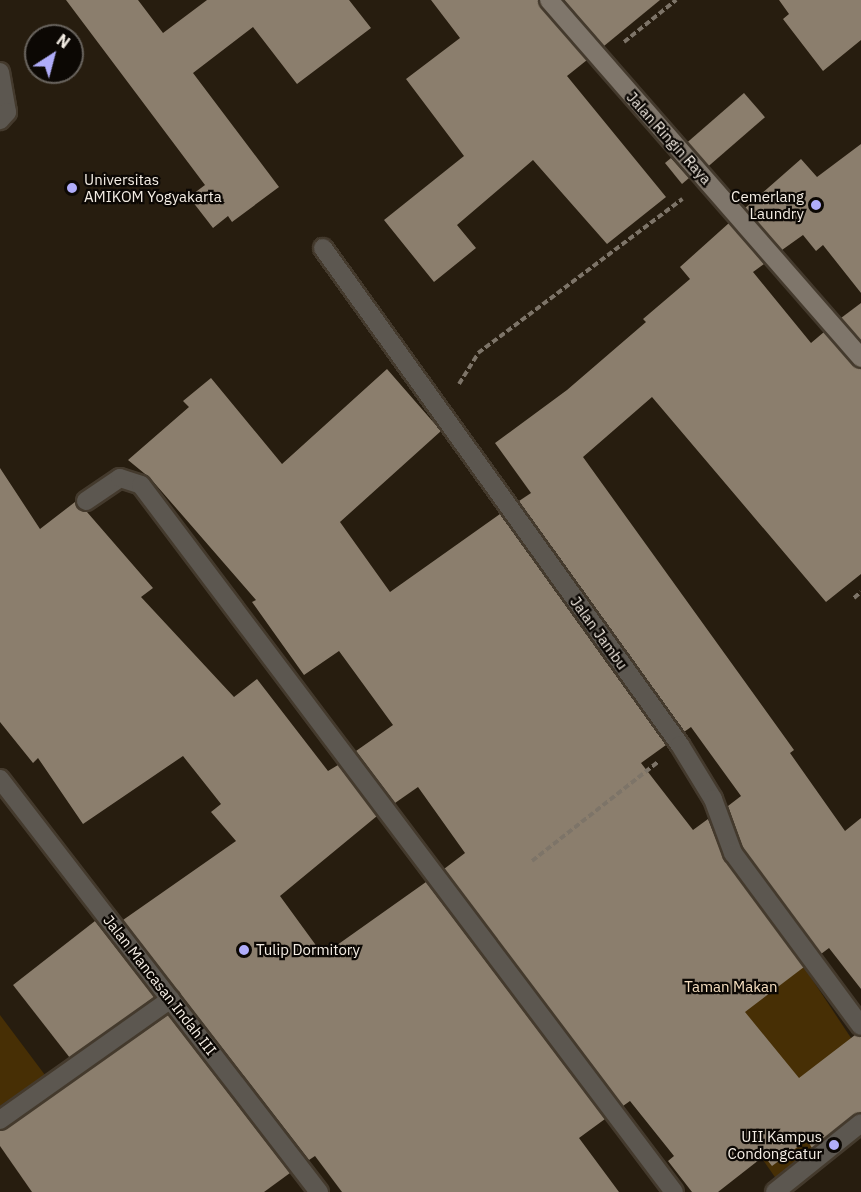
<!DOCTYPE html>
<html>
<head>
<meta charset="utf-8">
<style>
  body { margin:0 }
  #map { position:relative; width:861px; height:1192px; overflow:hidden; background:#271d0f; font-family:"IBM Plex Sans",sans-serif }
  div>[style] { position:absolute }
  [style*='--x'] { left:calc(var(--x)*1px); top:calc(var(--y)*1px); width:calc(var(--w)*1px); rotate:calc(var(--a)*1deg) }
  .green>* { inset:0; background:#472f05 }
  .building>* { inset:0; background:#8b7e6d; transform-origin:0 0 }
  .path>* { height:4px; margin-top:-2px; transform-origin:0; background:repeating-linear-gradient(90deg,#7d7468 0 6px,transparent 0 9px) }
  .roads { filter:drop-shadow(2px 0 #443a2d) drop-shadow(-2px 0 #443a2d) drop-shadow(0 2px #443a2d) drop-shadow(0 -2px #443a2d) }
  .lane>* { height:18px; margin:-9px; padding:0 9px; transform-origin:9px; border-radius:9px; background:#5c5750 }
  .street>* { height:18px; margin:-9px; padding:0 9px; transform-origin:9px; border-radius:9px; background:#5c5750 }
  .secondary>* { height:18px; margin:-9px; padding:0 9px; transform-origin:9px; border-radius:9px; background:#7f766b }
  .dots>* { width:16px; height:16px; translate:-50% -50%; box-sizing:border-box; border:3px solid #0c0804; border-radius:50% }
  span { translate:-50% -50%; white-space:nowrap; text-align:center; line-height:1.15; -webkit-text-stroke:4.5px #0c0804; paint-order:stroke }
  .street-label { font-size:15px; color:#f5eee5 }
  .poi-label { font-size:15px; color:#f5eee5 }
  .left { translate:0 -50%; text-align:left }
  .right { translate:-100% -50%; text-align:right }
  .park-label { font-size:15px; color:#f6dfc0 }
  .north { position:absolute; left:24px; top:24px; width:60px; height:60px; box-sizing:border-box; background:#0c0804; border:2px solid #69645e; border-radius:50%; rotate:36deg; font-size:16px; font-weight:700; line-height:24px; text-align:center; color:#f5eee5 }
  .north::after { content:''; display:block; margin:auto; width:21px; height:27px; background:#b0adfa; clip-path:polygon(50% 0,100% 100%,50% 72%,0 100%) }
</style>
</head>
<body>
<div id="map">
  <div class="green">
    <i style="clip-path:polygon(747px 881px,861px 1053px,861px 1133px,779px 1183px,625px 961px)"></i>
    <i style="clip-path:polygon(0 1015px,45px 1075px,0 1106px)"></i>
  </div>
  <div class="building">
    <i style="clip-path:polygon(66px 0,138px 0,163px 33px,207px 0,349px 0,371px 28px,297px 84px,253px 27px,193px 73px,279px 187px,232px 222px,228px 216px,213px 228px,189px 197px,205px 185px)"></i>
    <i style="clip-path:polygon(431px 0,538px 0,587px 60px,567px 76px,666px 197px,607px 244px,533px 160px,457px 225px,476px 248px,434px 282px,384px 220px,464px 156px,406px 79px,460px 38px)"></i>
    <i style="clip-path:polygon(564px 0,660px 0,604px 46px)"></i>
    <i style="clip-path:polygon(779px 0,861px 0,861px 40px,823px 71px,783px 19px,789px 14px)"></i>
    <i style="left:744px;top:93px;width:32px;height:75px;rotate:49deg"></i>
    <i style="clip-path:polygon(861px 144px,861px 293px,823px 245px,816px 251px,803px 235px,782px 250px,745px 208px,801px 159px,817px 177px)"></i>
    <i style="clip-path:polygon(671px 158px,689px 178px,682px 184px,665px 163px)"></i>
    <i style="clip-path:polygon(729px 223px,764px 264px,753px 272px,811px 343px,824px 332px,861px 369px,861px 574px,826px 602px,652px 397px,583px 457px,794px 750px,790px 753px,845px 831px,861px 818px,861px 989px,829px 948px,821px 954px,743px 848px,728px 806px,741px 796px,691px 727px,684px 732px,519px 501px,531px 493px,495px 443px,567px 390px,646px 322px,643px 319px,690px 279px,680px 267px)"></i>
    <i style="clip-path:polygon(861px 303px,861px 341px,841px 318px)"></i>
    <i style="clip-path:polygon(387px 369px,441px 431px,340px 522px,390px 592px,500px 514px,666px 745px,641px 763px,693px 830px,708px 819px,724px 859px,804px 967px,745px 1012px,799px 1078px,855px 1035px,861px 1037px,861px 1112px,812px 1148px,807px 1140px,772px 1166px,764px 1156px,718px 1192px,692px 1192px,668px 1161px,674px 1156px,630px 1101px,623px 1106px,444px 869px,465px 853px,418px 787px,395px 803px,356px 751px,393px 725px,339px 651px,304px 675px,252px 602px,256px 600px,150px 478px,128px 460px,189px 407px,183px 401px,211px 378px,282px 464px)"></i>
    <i style="clip-path:polygon(0 468px,40px 529px,75px 502px,87px 512px,153px 588px,141px 597px,234px 697px,257px 679px,328px 771px,338px 765px,377px 816px,280px 896px,323px 955px,426px 882px,605px 1119px,579px 1138px,619px 1192px,342px 1192px,315px 1156px,309px 1160px,123px 920px,236px 841px,211px 812px,221px 804px,183px 756px,83px 824px,38px 758px,33px 763px,0 722px)"></i>
    <i style="left:95px;top:921px;width:96px;height:104px;rotate:52deg"></i>
    <i style="clip-path:polygon(168px 1015px,290px 1173px,264px 1192px,32px 1192px,0 1146px,0 1131px)"></i>
  </div>
  <div class="path">
    <i style="--x:624;--y:42;--w:67;--a:-38.9"></i>
    <i style="--x:459;--y:384;--w:36;--a:-58"></i>
    <i style="--x:478;--y:353;--w:256;--a:-37"></i>
    <i style="--x:854;--y:598;--w:9;--a:-41"></i>
    <i style="--x:532;--y:861;--w:160;--a:-38.2"></i>
  </div>
  <div class="roads">
    <div class="lane">
      <i style="--x:0;--y:72;--w:41;--a:80.1"></i>
      <i style="--x:7;--y:112;--w:11;--a:131"></i>
    </div>
    <div class="street">
      <i style="--x:323;--y:248;--w:612;--a:54.31"></i>
      <i style="--x:680;--y:745;--w:63;--a:58.6"></i>
      <i style="--x:713;--y:799;--w:58;--a:69.7"></i>
      <i style="--x:733;--y:853;--w:215;--a:53.5"></i>
      <i style="--x:86;--y:501;--w:41;--a:-34.1"></i>
      <i style="--x:120;--y:478;--w:22;--a:18"></i>
      <i style="--x:141;--y:485;--w:885;--a:52.99"></i>
      <i style="--x:0;--y:779;--w:522;--a:52.32"></i>
      <i style="--x:0;--y:1120;--w:209;--a:-35.3"></i>
      <i style="--x:775;--y:1192;--w:110;--a:-38.7"></i>
    </div>
    <div class="secondary">
      <i style="--x:549;--y:0;--w:475;--a:48.9"></i>
    </div>
  </div>
  <div class="dots">
    <i style="left:72px;top:188px;background:#b0adfa"></i>
    <i style="left:816px;top:205px;background:#b0adfa"></i>
    <i style="left:244px;top:950px;background:#b0adfa"></i>
    <i style="left:834px;top:1145px;background:#b0adfa"></i>
  </div>
  <div class="street-label">
    <span style="left:669px;top:138px;rotate:48deg">Jalan Ringin Raya</span>
    <span style="left:599px;top:633px;rotate:54deg">Jalan Jambu</span>
    <span style="left:160px;top:985px;rotate:52deg">Jalan Mancasan Indah III</span>
  </div>
  <div class="poi-label">
    <span class="left" style="left:84px;top:188px">Universitas<br>AMIKOM Yogyakarta</span>
    <span class="right" style="left:804px;top:205px">Cemerlang<br>Laundry</span>
    <span class="left" style="left:256px;top:950px">Tulip Dormitory</span>
    <span class="right" style="left:822px;top:1145px">UII Kampus<br>Condongcatur</span>
  </div>
  <div class="park-label">
    <span style="left:731px;top:987px">Taman Makan</span>
  </div>
  <div class="north">N</div>
</div>
</body>
</html>
